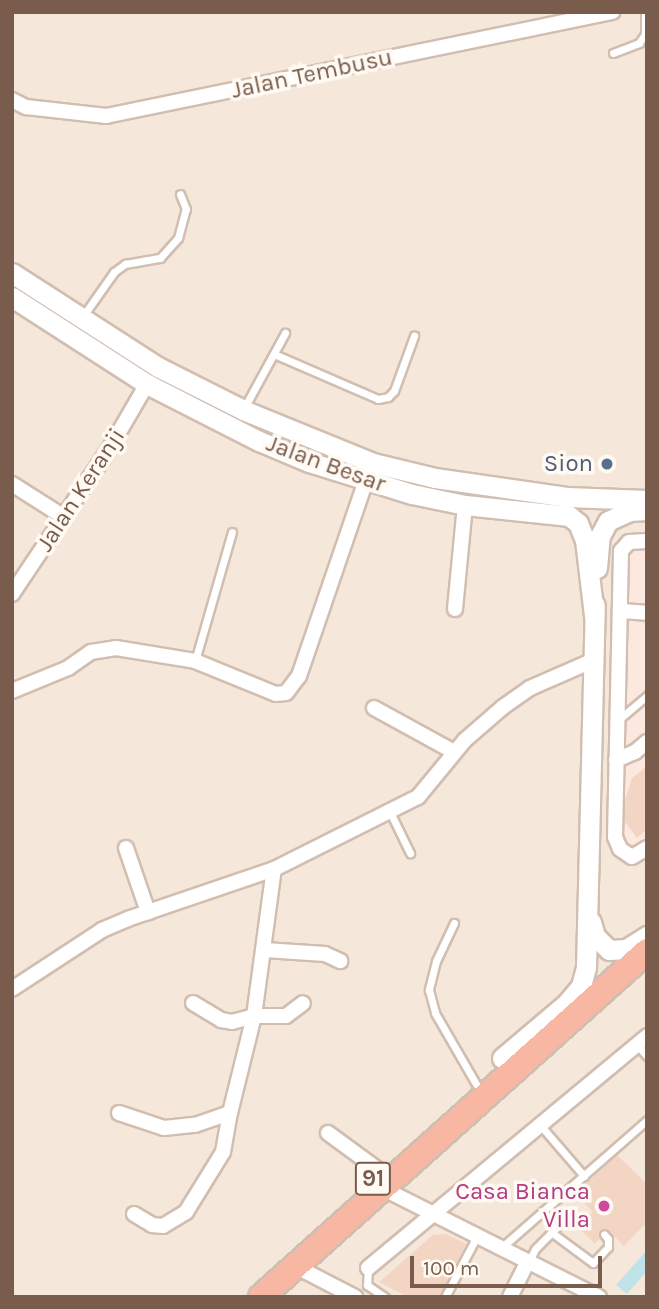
<!DOCTYPE html>
<html>
<head>
<meta charset="utf-8">
<style>
  body { margin:0 }
  #map { position:relative; width:659px; height:1309px; overflow:hidden; background:#fdf6ec; font-family:Karla,sans-serif }
  div>[style] { position:absolute }
  [style*='--x'] { left:calc(var(--x)*1px); top:calc(var(--y)*1px); width:calc(var(--w)*1px); rotate:calc(var(--a)*1deg) }
  .residential>* { inset:0; background:#f5e8da; transform-origin:0 0 }
  .commercial>* { inset:0; background:#fde8e0; transform-origin:0 0 }
  .water>* { inset:0; background:#bfe3e8 }
  .building>* { inset:0; background:#f3d5c3 }
  .roads { filter:drop-shadow(2px 0 #d1beb0) drop-shadow(-2px 0 #d1beb0) drop-shadow(0 2px #d1beb0) drop-shadow(0 -2px #d1beb0) }
  .lane>* { height:7px; margin:-3.5px; padding:0 3.5px; transform-origin:3.5px; border-radius:3.5px; background:#fff }
  .street>* { height:14px; margin:-7px; padding:0 7px; transform-origin:7px; border-radius:7px; background:#fff }
  .secondary>* { height:19px; margin:-9.5px; padding:0 9.5px; transform-origin:9.5px; border-radius:9.5px; background:#fff }
  .highway>* { height:24px; margin:-12px; padding:0 12px; transform-origin:12px; border-radius:12px; background:#f7b7a3 }
  .dots>* { width:19px; height:19px; translate:-50% -50%; box-sizing:border-box; border:4px solid #fffaf3; border-radius:50% }
  span { translate:-50% -50%; white-space:nowrap; text-align:center; line-height:1.15; -webkit-text-stroke:7px #fffaf3; paint-order:stroke }
  .shield-label span { padding:2px 5px; background:#fffaf3; border:2px solid; border-radius:5px; -webkit-text-stroke-width:0 }
  .shield-label { font-size:23px; color:#7a5c4d; font-weight:700 }
  .street-label { font-size:24px; color:#7a5c4d }
  .service-label { font-size:24px; color:#4e5e75 }
  .right { translate:-100% -50%; text-align:right }
  .hotel-label { font-size:24px; color:#b23c85 }
  .frame { position:absolute; inset:0; border:14px solid #7a5c4d; pointer-events:none }
  .scale { position:absolute; left:410px; top:1256px; width:192px; height:32px; box-sizing:border-box; border:4px solid #7a5c4d; border-top:0; padding-left:9px; font-size:21px; line-height:24px; white-space:nowrap; color:#7a5c4d; -webkit-text-stroke:5px #fffaf3; paint-order:stroke }
</style>
</head>
<body>
<div id="map">
  <div class="residential">
    <i style="left:12px;top:12px;width:635px;height:1285px"></i>
  </div>
  <div class="commercial">
    <i style="left:647px;top:538px;width:316px;height:33px;rotate:90deg"></i>
  </div>
  <div class="water">
    <i style="clip-path:polygon(647px 1250px,647px 1271px,627px 1294px,616px 1285px)"></i>
  </div>
  <div class="building">
    <i style="clip-path:polygon(647px 766px,647px 829px,637px 838px,625px 822px,625px 800px,632px 778px)"></i>
    <i style="clip-path:polygon(617px 1155px,647px 1184px,647px 1222px,624px 1246px,607px 1229px,600px 1230px,600px 1238px,595px 1244px,578px 1227px,589px 1224px,589px 1215px,593px 1212px,575px 1194px)"></i>
    <i style="clip-path:polygon(446px 1234px,466px 1244px,439px 1297px,408px 1297px,379px 1282px,433px 1235px)"></i>
  </div>
  <div class="roads">
    <div class="lane">
      <i style="--x:613;--y:53;--w:28;--a:-21"></i>
      <i style="--x:639;--y:43;--w:11;--a:-56"></i>
      <i style="--x:645;--y:34;--w:22;--a:-90"></i>
      <i style="--x:83;--y:316;--w:54;--a:-54.8"></i>
      <i style="--x:114;--y:272;--w:14;--a:-36"></i>
      <i style="--x:125;--y:264;--w:36;--a:-10"></i>
      <i style="--x:160;--y:258;--w:27;--a:-48"></i>
      <i style="--x:178;--y:238;--w:30;--a:-75"></i>
      <i style="--x:186;--y:209;--w:16;--a:-112"></i>
      <i style="--x:274;--y:354;--w:113;--a:23.4"></i>
      <i style="--x:378;--y:399;--w:10;--a:-11"></i>
      <i style="--x:388;--y:397;--w:8;--a:-45"></i>
      <i style="--x:394;--y:391;--w:59;--a:-70"></i>
      <i style="--x:243;--y:410;--w:88;--a:-61.4"></i>
      <i style="--x:195;--y:661;--w:134;--a:-74"></i>
      <i style="--x:618;--y:720;--w:38;--a:-40"></i>
      <i style="--x:390;--y:812;--w:46;--a:64"></i>
      <i style="--x:454;--y:923;--w:42;--a:115.3"></i>
      <i style="--x:436;--y:961;--w:30;--a:104"></i>
      <i style="--x:429;--y:990;--w:24;--a:75"></i>
      <i style="--x:435;--y:1013;--w:82;--a:60"></i>
      <i style="--x:637;--y:1045;--w:15;--a:48"></i>
      <i style="--x:541;--y:1126;--w:66;--a:49.3"></i>
      <i style="--x:551;--y:1232;--w:52;--a:36.4"></i>
      <i style="--x:593;--y:1263;--w:22;--a:-47"></i>
      <i style="--x:608;--y:1247;--w:8;--a:-90"></i>
      <i style="--x:608;--y:1239;--w:6;--a:-129"></i>
      <i style="--x:502;--y:1247;--w:193;--a:-41.2"></i>
      <i style="--x:529;--y:1261;--w:13;--a:-63"></i>
      <i style="--x:535;--y:1249;--w:37;--a:-45"></i>
      <i style="--x:561;--y:1223;--w:11;--a:-27"></i>
      <i style="--x:571;--y:1218;--w:14;--a:8"></i>
      <i style="--x:368;--y:1268;--w:17;--a:93"></i>
      <i style="--x:367;--y:1285;--w:22;--a:34"></i>
      <i style="--x:445;--y:1297;--w:69;--a:-62.3"></i>
    </div>
    <div class="street">
      <i style="--x:12;--y:100;--w:16;--a:27"></i>
      <i style="--x:26;--y:107;--w:81;--a:6.4"></i>
      <i style="--x:106;--y:116;--w:517;--a:-11.61"></i>
      <i style="--x:12;--y:484;--w:62;--a:32.4"></i>
      <i style="--x:647;--y:541;--w:18;--a:177"></i>
      <i style="--x:629;--y:542;--w:12;--a:132"></i>
      <i style="--x:621;--y:551;--w:286;--a:91.2"></i>
      <i style="--x:615;--y:837;--w:13;--a:67"></i>
      <i style="--x:620;--y:849;--w:14;--a:34"></i>
      <i style="--x:632;--y:857;--w:17;--a:-31"></i>
      <i style="--x:12;--y:594;--w:178;--a:-56.2"></i>
      <i style="--x:111;--y:446;--w:72;--a:-59.9"></i>
      <i style="--x:455;--y:609;--w:104;--a:-84.5"></i>
      <i style="--x:621;--y:611;--w:26;--a:4"></i>
      <i style="--x:12;--y:691;--w:61;--a:-22.3"></i>
      <i style="--x:68;--y:668;--w:28;--a:-35"></i>
      <i style="--x:91;--y:652;--w:25;--a:-9"></i>
      <i style="--x:116;--y:648;--w:80;--a:9.3"></i>
      <i style="--x:195;--y:661;--w:87;--a:22.2"></i>
      <i style="--x:276;--y:694;--w:10;--a:-6"></i>
      <i style="--x:286;--y:693;--w:21;--a:-53"></i>
      <i style="--x:299;--y:676;--w:207;--a:-71.1"></i>
      <i style="--x:374;--y:708;--w:91;--a:28.8"></i>
      <i style="--x:616;--y:760;--w:21;--a:-23"></i>
      <i style="--x:635;--y:752;--w:16;--a:-40"></i>
      <i style="--x:126;--y:848;--w:68;--a:71"></i>
      <i style="--x:265;--y:950;--w:60;--a:3.8"></i>
      <i style="--x:325;--y:954;--w:17;--a:25"></i>
      <i style="--x:12;--y:989;--w:108;--a:-33.2"></i>
      <i style="--x:102;--y:930;--w:30;--a:-23"></i>
      <i style="--x:130;--y:918;--w:152;--a:-18.8"></i>
      <i style="--x:274;--y:869;--w:161;--a:-26.6"></i>
      <i style="--x:418;--y:797;--w:74;--a:-50.5"></i>
      <i style="--x:465;--y:740;--w:50;--a:-41"></i>
      <i style="--x:503;--y:707;--w:33;--a:-35"></i>
      <i style="--x:530;--y:688;--w:70;--a:-23.6"></i>
      <i style="--x:193;--y:1003;--w:33;--a:31"></i>
      <i style="--x:221;--y:1020;--w:11;--a:10"></i>
      <i style="--x:232;--y:1022;--w:23;--a:-15"></i>
      <i style="--x:254;--y:1016;--w:32;--a:0"></i>
      <i style="--x:286;--y:1016;--w:21;--a:-37"></i>
      <i style="--x:119;--y:1113;--w:47;--a:18.4"></i>
      <i style="--x:164;--y:1128;--w:31;--a:-6"></i>
      <i style="--x:195;--y:1125;--w:37;--a:-19"></i>
      <i style="--x:230;--y:1113;--w:100;--a:-76.1"></i>
      <i style="--x:254;--y:1016;--w:148;--a:-82.3"></i>
      <i style="--x:328;--y:1133;--w:66;--a:36.3"></i>
      <i style="--x:382;--y:1188;--w:243;--a:26.7"></i>
      <i style="--x:134;--y:1214;--w:21;--a:31"></i>
      <i style="--x:152;--y:1225;--w:11;--a:5"></i>
      <i style="--x:163;--y:1226;--w:27;--a:-31"></i>
      <i style="--x:186;--y:1212;--w:70;--a:-58.3"></i>
      <i style="--x:223;--y:1152;--w:40;--a:-80"></i>
      <i style="--x:295;--y:1266;--w:68;--a:27.3"></i>
      <i style="--x:368;--y:1268;--w:363;--a:-39.7"></i>
      <i style="--x:510;--y:1297;--w:40;--a:-63.4"></i>
    </div>
    <div class="secondary">
      <i style="--x:12;--y:273;--w:174;--a:32.8"></i>
      <i style="--x:158;--y:367;--w:95;--a:26.8"></i>
      <i style="--x:243;--y:410;--w:140;--a:22.2"></i>
      <i style="--x:373;--y:463;--w:64;--a:13.6"></i>
      <i style="--x:435;--y:478;--w:133;--a:8.2"></i>
      <i style="--x:567;--y:497;--w:80;--a:2.1"></i>
      <i style="--x:12;--y:297;--w:161;--a:32.8"></i>
      <i style="--x:147;--y:384;--w:126;--a:27"></i>
      <i style="--x:259;--y:441;--w:54;--a:22.8"></i>
      <i style="--x:309;--y:462;--w:108;--a:17.3"></i>
      <i style="--x:412;--y:494;--w:54;--a:11.7"></i>
      <i style="--x:465;--y:505;--w:105;--a:6"></i>
      <i style="--x:569;--y:516;--w:11;--a:38"></i>
      <i style="--x:578;--y:523;--w:18;--a:68"></i>
      <i style="--x:585;--y:540;--w:77;--a:83.2"></i>
      <i style="--x:597;--y:568;--w:32;--a:-85"></i>
      <i style="--x:600;--y:536;--w:17;--a:-62"></i>
      <i style="--x:608;--y:521;--w:23;--a:-25"></i>
      <i style="--x:629;--y:511;--w:18;--a:-3"></i>
      <i style="--x:591;--y:922;--w:15;--a:74"></i>
      <i style="--x:595;--y:936;--w:20;--a:45"></i>
      <i style="--x:609;--y:950;--w:17;--a:-3"></i>
      <i style="--x:626;--y:949;--w:25;--a:-32"></i>
      <i style="--x:502;--y:1058;--w:84;--a:-40.2"></i>
      <i style="--x:566;--y:1004;--w:23;--a:-50"></i>
      <i style="--x:581;--y:986;--w:20;--a:-75"></i>
      <i style="--x:586;--y:967;--w:362;--a:-88.6"></i>
    </div>
    <div class="highway">
      <i style="--x:261;--y:1297;--w:518;--a:-41.87"></i>
    </div>
  </div>
  <div class="dots">
    <i style="left:607px;top:464px;background:#5c6f8a"></i>
    <i style="left:604px;top:1206px;background:#d1479c"></i>
  </div>
  <div class="shield-label">
    <span style="left:373px;top:1179px">91</span>
  </div>
  <div class="street-label">
    <span style="left:312px;top:74px;rotate:-12deg">Jalan Tembusu</span>
    <span style="left:326px;top:464px;rotate:20deg">Jalan Besar</span>
    <span style="left:81px;top:490px;rotate:-57deg">Jalan Keranji</span>
  </div>
  <div class="service-label">
    <span class="right" style="left:593px;top:464px">Sion</span>
  </div>
  <div class="hotel-label">
    <span class="right" style="left:590px;top:1206px">Casa Bianca<br>Villa</span>
  </div>
  <div class="frame"></div>
  <div class="scale">100 m</div>
</div>
</body>
</html>
